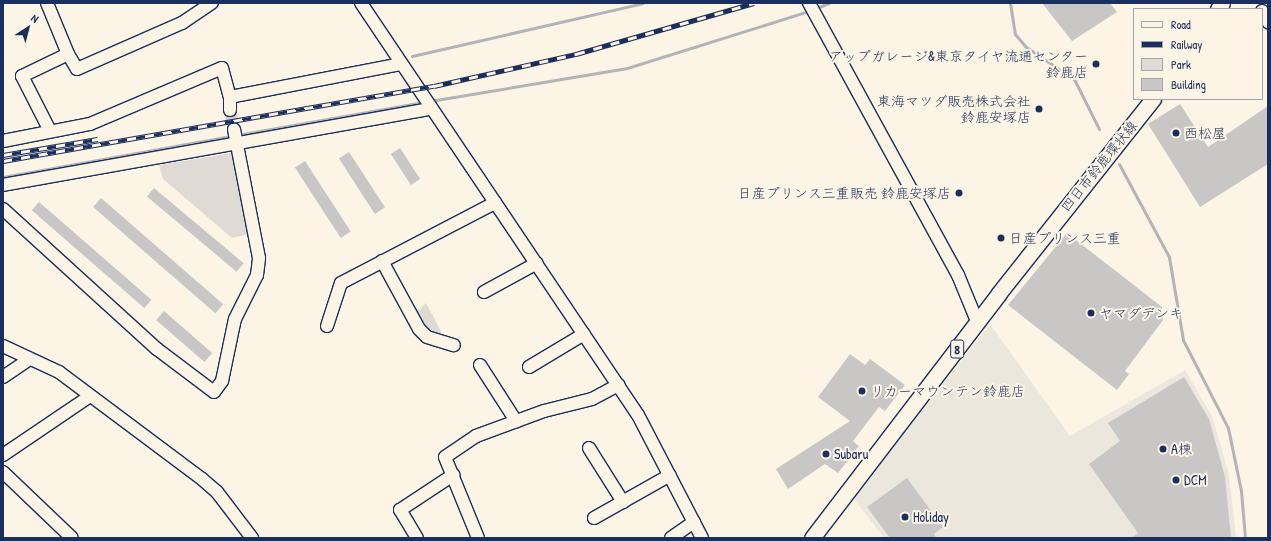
<!DOCTYPE html>
<html>
<head>
<meta charset="utf-8">
<style>
  body { margin:0 }
  #map { position:relative; width:1271px; height:541px; overflow:hidden; background:#fcf5e5; font-family:"Patrick Hand","Klee One",sans-serif }
  div>[style] { position:absolute }
  [style*='--x'] { left:calc(var(--x)*1px); top:calc(var(--y)*1px); width:calc(var(--w)*1px); rotate:calc(var(--a)*1deg) }
  .built>* { inset:0; background:#ece7dc }
  .green>* { inset:0; background:#dfdbd4 }
  .stream>* { height:3px; margin:-1.5px; padding:0 1.5px; transform-origin:1.5px; border-radius:1.5px; background:#b2b4b8 }
  .building>* { inset:0; background:#c8c7c6; transform-origin:0 0 }
  .minor-tunnel>* { height:12px; margin-top:-6px; transform-origin:0; background:repeating-linear-gradient(90deg,#cfcdca 0 12px,transparent 0 18px) }
  .roads { filter:drop-shadow(1px 0 #1b2f5e) drop-shadow(-1px 0 #1b2f5e) drop-shadow(0 1px #1b2f5e) drop-shadow(0 -1px #1b2f5e) }
  .minor>* { height:12px; margin:-6px; padding:0 6px; transform-origin:6px; border-radius:6px; background:#fcf5e5 }
  .major>* { height:15px; margin:-7.5px; padding:0 7.5px; transform-origin:7.5px; border-radius:7.5px; background:#fcf5e5 }
  .rail>* { height:4.5px; margin-top:-2.25px; transform-origin:0; background:repeating-linear-gradient(90deg,#fcf5e5 0 9px,#1b2f5e 0 18px); box-sizing:border-box; border-block:1px solid #1b2f5e }
  .dots>* { width:11px; height:11px; translate:-50% -50%; box-sizing:border-box; border:2px solid #fcf5e5; border-radius:50% }
  span { translate:-50% -50%; white-space:nowrap; text-align:center; line-height:1.15; -webkit-text-stroke:4px #fcf5e5; paint-order:stroke }
  .shield-label span { padding:1px 3px; background:#fcf5e5; border:1px solid; border-radius:3px; -webkit-text-stroke-width:0 }
  .shield-label { font-size:13px; color:#1b2f5e; font-weight:700 }
  .poi-label { font-size:14px; color:#1b2f5e }
  .right { translate:-100% -50%; text-align:right }
  .left { translate:0 -50%; text-align:left }
  .street-label { font-size:14px; color:#1b2f5e }
  .frame { position:absolute; inset:0; border:4px solid #1b2f5e; pointer-events:none }
  .legend { position:absolute; left:1133px; top:8px; width:130px; height:92px; box-sizing:border-box; background:#fcf5e5; border:1px solid #a2a6af; margin:0; padding:5px 7px; list-style:none; font-size:12px; color:#1b2f5e }
  .legend li { display:flex; align-items:center; gap:8px; height:20px }
  .legend b { width:20px; border:1px solid #a2a6af }
  .north { position:absolute; left:8px; top:8px; width:40px; height:40px; -webkit-text-stroke:3px #fcf5e5; paint-order:stroke; rotate:36deg; font-size:11px; font-weight:700; line-height:16px; text-align:center; color:#1b2f5e }
  .north::after { content:''; display:block; margin:auto; width:14px; height:18px; background:#1b2f5e; clip-path:polygon(50% 0,100% 100%,50% 72%,0 100%) }
</style>
</head>
<body>
<div id="map">
  <div class="built">
    <i style="clip-path:polygon(990px 324px,1070px 436px,1185px 370px,1212px 416px,1229px 474px,1236px 538px,884px 538px,853px 498px)"></i>
  </div>
  <div class="green">
    <i style="clip-path:polygon(232px 153px,236px 155px,249px 234px,232px 238px,163px 179px,159px 165px)"></i>
    <i style="clip-path:polygon(426px 303px,441px 331px,440px 337px,425px 329px,416px 313px)"></i>
  </div>
  <div class="stream">
    <i style="--x:1010;--y:3;--w:31;--a:81"></i>
    <i style="--x:1015;--y:34;--w:17;--a:50"></i>
    <i style="--x:1026;--y:47;--w:58;--a:33.7"></i>
    <i style="--x:1074;--y:79;--w:56;--a:63.4"></i>
    <i style="--x:814;--y:9;--w:16;--a:-22"></i>
    <i style="--x:412;--y:56;--w:237;--a:-12.9"></i>
    <i style="--x:430;--y:101;--w:200;--a:-9.5"></i>
    <i style="--x:627;--y:68;--w:191;--a:-17.4"></i>
    <i style="--x:237;--y:135;--w:191;--a:-10"></i>
    <i style="--x:1119;--y:164;--w:106;--a:61.7"></i>
    <i style="--x:1169;--y:257;--w:84;--a:80.4"></i>
    <i style="--x:1183;--y:340;--w:99;--a:62.9"></i>
    <i style="--x:1228;--y:428;--w:64;--a:78.3"></i>
    <i style="--x:1241;--y:491;--w:47;--a:85.1"></i>
    <i style="--x:3;--y:177;--w:233;--a:-10.2"></i>
  </div>
  <div class="building">
    <i style="clip-path:polygon(1042px 3px,1110px 3px,1117px 12px,1072px 41px)"></i>
    <i style="clip-path:polygon(1180px 104px,1208px 147px,1268px 106px,1268px 164px,1200px 207px,1148px 124px)"></i>
    <i style="left:400px;top:148px;width:37px;height:11px;rotate:57deg"></i>
    <i style="left:349px;top:152px;width:66px;height:12px;rotate:57deg"></i>
    <i style="left:305px;top:161px;width:84px;height:12px;rotate:57deg"></i>
    <i style="left:154px;top:188px;width:117px;height:11px;rotate:40deg"></i>
    <i style="left:101px;top:198px;width:162px;height:12px;rotate:41deg"></i>
    <i style="left:39px;top:202px;width:149px;height:11px;rotate:41deg"></i>
    <i style="clip-path:polygon(1067px 233px,1162px 307px,1163px 320px,1125px 371px,1129px 374px,1117px 390px,1008px 305px)"></i>
    <i style="left:164px;top:311px;width:64px;height:12px;rotate:41deg"></i>
    <i style="clip-path:polygon(850px 354px,865px 365px,870px 359px,905px 385px,885px 411px,879px 407px,853px 441px,859px 446px,838px 473px,825px 464px,788px 489px,776px 469px,850px 421px,818px 397px)"></i>
    <i style="clip-path:polygon(1184px 377px,1209px 419px,1225px 477px,1231px 538px,1131px 538px,1138px 533px,1089px 464px,1120px 441px,1108px 423px)"></i>
    <i style="clip-path:polygon(907px 478px,943px 527px,934px 534px,936px 538px,890px 538px,867px 507px)"></i>
  </div>
  <div class="minor-tunnel">
    <i style="--x:230;--y:110;--w:19;--a:78"></i>
  </div>
  <div class="roads">
    <div class="minor">
      <i style="--x:47;--y:3;--w:55;--a:67.6"></i>
      <i style="--x:68;--y:54;--w:51;--a:154.4"></i>
      <i style="--x:22;--y:76;--w:62;--a:63"></i>
      <i style="--x:361;--y:3;--w:496;--a:56.1"></i>
      <i style="--x:638;--y:415;--w:139;--a:62.5"></i>
      <i style="--x:809;--y:3;--w:310;--a:61.3"></i>
      <i style="--x:958;--y:275;--w:50;--a:67.6"></i>
      <i style="--x:1262;--y:11;--w:13;--a:61"></i>
      <i style="--x:68;--y:54;--w:17;--a:59"></i>
      <i style="--x:77;--y:69;--w:115;--a:-23.7"></i>
      <i style="--x:182;--y:23;--w:36;--a:-34"></i>
      <i style="--x:230;--y:110;--w:13;--a:-90"></i>
      <i style="--x:3;--y:141;--w:89;--a:-11.1"></i>
      <i style="--x:90;--y:124;--w:143;--a:-23"></i>
      <i style="--x:222;--y:68;--w:30;--a:75"></i>
      <i style="--x:230;--y:97;--w:174;--a:-10.9"></i>
      <i style="--x:3;--y:185;--w:435;--a:-10.1"></i>
      <i style="--x:3;--y:209;--w:208;--a:42.3"></i>
      <i style="--x:157;--y:349;--w:71;--a:37"></i>
      <i style="--x:214;--y:392;--w:14;--a:-54"></i>
      <i style="--x:222;--y:381;--w:63;--a:-78.2"></i>
      <i style="--x:235;--y:319;--w:49;--a:-63.4"></i>
      <i style="--x:257;--y:275;--w:17;--a:-83"></i>
      <i style="--x:259;--y:258;--w:131;--a:-101"></i>
      <i style="--x:382;--y:261;--w:77;--a:61.4"></i>
      <i style="--x:419;--y:329;--w:11;--a:45"></i>
      <i style="--x:427;--y:337;--w:28;--a:17"></i>
      <i style="--x:484;--y:292;--w:60;--a:-28.7"></i>
      <i style="--x:327;--y:326;--w:45;--a:-72"></i>
      <i style="--x:341;--y:283;--w:174;--a:-27.5"></i>
      <i style="--x:3;--y:346;--w:62;--a:24.9"></i>
      <i style="--x:59;--y:372;--w:179;--a:36.8"></i>
      <i style="--x:202;--y:479;--w:20;--a:41"></i>
      <i style="--x:217;--y:492;--w:58;--a:52.7"></i>
      <i style="--x:480;--y:365;--w:67;--a:57.3"></i>
      <i style="--x:529;--y:367;--w:64;--a:-31"></i>
      <i style="--x:3;--y:377;--w:32;--a:-34"></i>
      <i style="--x:589;--y:448;--w:64;--a:57.8"></i>
      <i style="--x:3;--y:455;--w:105;--a:-34.1"></i>
      <i style="--x:3;--y:472;--w:95;--a:43.7"></i>
      <i style="--x:594;--y:518;--w:87;--a:-29.5"></i>
      <i style="--x:417;--y:538;--w:33;--a:-121"></i>
      <i style="--x:400;--y:510;--w:64;--a:-33.4"></i>
      <i style="--x:478;--y:538;--w:87;--a:-112.2"></i>
      <i style="--x:445;--y:457;--w:37;--a:-34"></i>
      <i style="--x:476;--y:436;--w:72;--a:-20.2"></i>
      <i style="--x:544;--y:411;--w:49;--a:-14"></i>
      <i style="--x:592;--y:399;--w:30;--a:-28"></i>
      <i style="--x:671;--y:538;--w:28;--a:-35"></i>
    </div>
    <div class="major">
      <i style="--x:1218;--y:9;--w:7;--a:-56"></i>
      <i style="--x:812;--y:538;--w:308;--a:-52.6"></i>
      <i style="--x:999;--y:293;--w:248;--a:-51.6"></i>
    </div>
  </div>
  <div class="rail">
    <i style="--x:3;--y:155;--w:96;--a:-9.6"></i>
    <i style="--x:3;--y:161;--w:437;--a:-9.9"></i>
    <i style="--x:434;--y:86;--w:146;--a:-12.7"></i>
    <i style="--x:576;--y:54;--w:185;--a:-16"></i>
  </div>
  <div class="dots">
    <i style="left:1096px;top:64px;background:#1b2f5e"></i>
    <i style="left:1039px;top:109px;background:#1b2f5e"></i>
    <i style="left:1176px;top:133px;background:#1b2f5e"></i>
    <i style="left:959px;top:193px;background:#1b2f5e"></i>
    <i style="left:1001px;top:238px;background:#1b2f5e"></i>
    <i style="left:1091px;top:313px;background:#1b2f5e"></i>
    <i style="left:862px;top:391px;background:#1b2f5e"></i>
    <i style="left:1163px;top:449px;background:#1b2f5e"></i>
    <i style="left:826px;top:454px;background:#1b2f5e"></i>
    <i style="left:1176px;top:480px;background:#1b2f5e"></i>
    <i style="left:905px;top:517px;background:#1b2f5e"></i>
  </div>
  <div class="shield-label">
    <span style="left:957px;top:349px">8</span>
  </div>
  <div class="poi-label">
    <span class="right" style="left:1088px;top:64px">アップガレージ&amp;東京タイヤ流通センター<br>鈴鹿店</span>
    <span class="right" style="left:1031px;top:109px">東海マツダ販売株式会社<br>鈴鹿安塚店</span>
    <span class="left" style="left:1184px;top:133px">西松屋</span>
    <span class="right" style="left:951px;top:193px">日産プリンス三重販売 鈴鹿安塚店</span>
    <span class="left" style="left:1009px;top:238px">日産プリンス三重</span>
    <span class="left" style="left:1099px;top:313px">ヤマダデンキ</span>
    <span class="left" style="left:870px;top:391px">リカーマウンテン鈴鹿店</span>
    <span class="left" style="left:1171px;top:449px">A棟</span>
    <span class="left" style="left:834px;top:454px">Subaru</span>
    <span class="left" style="left:1184px;top:480px">DCM</span>
    <span class="left" style="left:913px;top:517px">Holiday</span>
  </div>
  <div class="street-label">
    <span style="left:1099px;top:166px;rotate:-51deg">四日市鈴鹿環状線</span>
  </div>
  <div class="frame"></div>
  <ul class="legend">
  <li><b style="height:5px;background:#fcf5e5"></b>Road</li>
  <li><b style="height:5px;background:#1b2f5e"></b>Railway</li>
  <li><b style="height:11px;background:#dfdbd4"></b>Park</li>
  <li><b style="height:11px;background:#c8c7c6"></b>Building</li>
  </ul>
  <div class="north">N</div>
</div>
</body>
</html>
